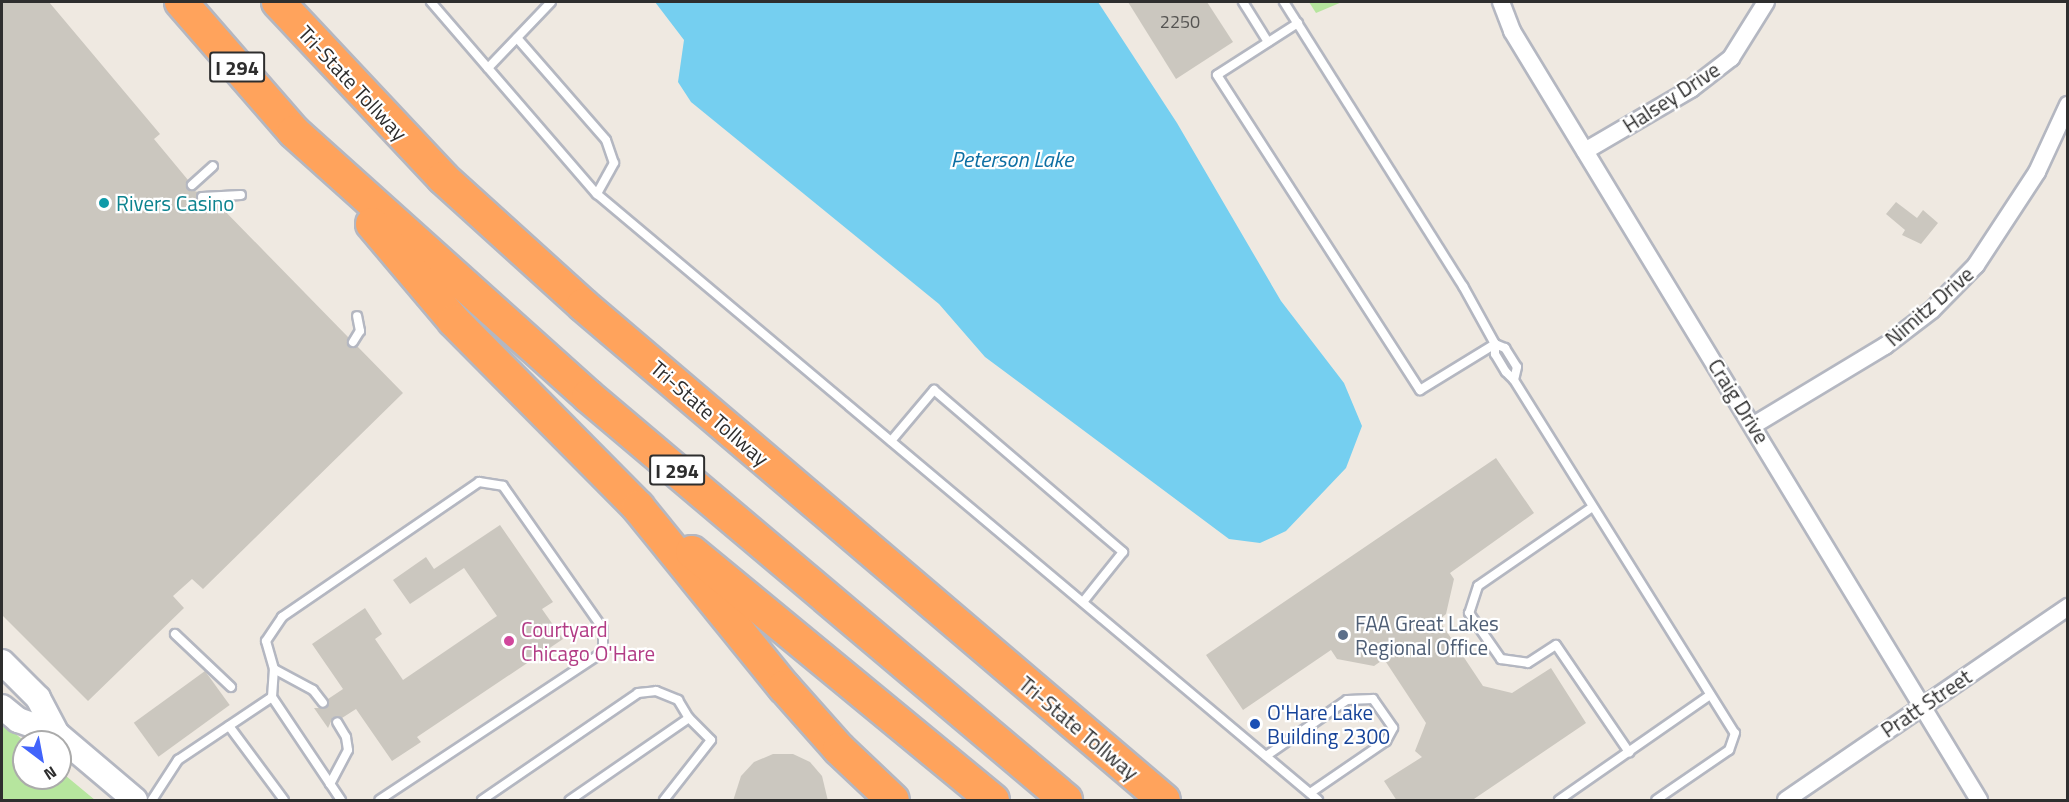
<!DOCTYPE html>
<html>
<head>
<meta charset="utf-8">
<style>
  body { margin:0 }
  #map { position:relative; width:2069px; height:802px; overflow:hidden; background:#efe9e1; font-family:"Titillium Web",sans-serif }
  div>[style] { position:absolute }
  [style*='--x'] { left:calc(var(--x)*1px); top:calc(var(--y)*1px); width:calc(var(--w)*1px); rotate:calc(var(--a)*1deg) }
  .green>* { inset:0; background:#b6e59e }
  .water>* { inset:0; background:#75cff0 }
  .building>* { inset:0; background:#cbc7bf; transform-origin:0 0 }
  .roads { filter:drop-shadow(2px 0 #b4b7c1) drop-shadow(-2px 0 #b4b7c1) drop-shadow(0 2px #b4b7c1) drop-shadow(0 -2px #b4b7c1) }
  .lane>* { height:8px; margin:-4px; padding:0 4px; transform-origin:4px; border-radius:4px; background:#fff }
  .street>* { height:16px; margin:-8px; padding:0 8px; transform-origin:8px; border-radius:8px; background:#fff }
  .secondary>* { height:24px; margin:-12px; padding:0 12px; transform-origin:12px; border-radius:12px; background:#fff }
  .highway>* { height:32px; margin:-16px; padding:0 16px; transform-origin:16px; border-radius:16px; background:#ffa35c }
  .dots>* { width:16px; height:16px; translate:-50% -50%; box-sizing:border-box; border:3px solid #fff; border-radius:50% }
  span { translate:-50% -50%; white-space:nowrap; text-align:center; line-height:1.15; -webkit-text-stroke:4.5px #fff; paint-order:stroke }
  .number-label { font-size:18px; color:#555452 }
  .number-label span { -webkit-text-stroke-width:0 }
  .shield-label span { padding:2px 4px; background:#fff; border:2px solid; border-radius:4px; -webkit-text-stroke-width:0 }
  .shield-label { font-size:20px; color:#2e2e2e; font-weight:700 }
  .street-label { font-size:21px; color:#2e2e2e }
  .culture-label { font-size:21px; color:#0d838f }
  .left { translate:0 -50%; text-align:left }
  .service-label { font-size:21px; color:#4e5e75 }
  .hotel-label { font-size:21px; color:#b23c85 }
  .transit-label { font-size:21px; color:#164399 }
  .water-label { font-size:22px; color:#0d6fa3; font-style:italic }
  .frame { position:absolute; inset:0; border:3px solid #2e2e2e; pointer-events:none }
  .north { position:absolute; left:12px; top:730px; width:60px; height:60px; box-sizing:border-box; background:#fff; border:2px solid #ababab; border-radius:50%; rotate:148deg; font-size:16px; font-weight:700; line-height:24px; text-align:center; color:#2e2e2e }
  .north::after { content:''; display:block; margin:auto; width:21px; height:27px; background:#4264fb; clip-path:polygon(50% 0,100% 100%,50% 72%,0 100%) }
</style>
</head>
<body>
<div id="map">
  <div class="green">
    <i style="clip-path:polygon(1309px 2px,1342px 2px,1316px 13px)"></i>
    <i style="clip-path:polygon(2px 722px,25px 742px,24px 778px,60px 778px,60px 771px,95px 800px,2px 800px)"></i>
  </div>
  <div class="water">
    <i style="clip-path:polygon(655px 2px,1098px 2px,1177px 123px,1281px 301px,1344px 383px,1362px 426px,1346px 468px,1286px 531px,1260px 543px,1229px 539px,985px 357px,939px 304px,691px 102px,678px 82px,684px 40px)"></i>
  </div>
  <div class="building">
    <i style="clip-path:polygon(2px 2px,49px 2px,160px 134px,154px 139px,188px 180px,187px 189px,198px 192px,197px 201px,207px 203px,212px 210px,218px 204px,348px 337px,349px 347px,357px 346px,403px 393px,203px 589px,192px 579px,173px 596px,184px 608px,88px 701px,2px 615px)"></i>
    <i style="clip-path:polygon(1128px 2px,1207px 2px,1233px 42px,1176px 79px)"></i>
    <i style="clip-path:polygon(1896px 202px,1917px 218px,1923px 210px,1938px 223px,1921px 244px,1902px 235px,1905px 230px,1886px 214px)"></i>
    <i style="clip-path:polygon(1496px 458px,1534px 513px,1450px 573px,1454px 579px,1446px 614px,1439px 620px,1483px 686px,1512px 693px,1551px 668px,1586px 723px,1471px 801px,1397px 801px,1384px 781px,1422px 757px,1415px 751px,1426px 723px,1384px 659px,1374px 666px,1337px 659px,1331px 650px,1243px 710px,1206px 655px)"></i>
    <i style="clip-path:polygon(500px 525px,553px 602px,542px 609px,563px 639px,417px 737px,421px 742px,392px 761px,356px 709px,342px 718px,333px 717px,328px 728px,314px 708px,326px 708px,328px 699px,343px 689px,312px 644px,365px 608px,382px 634px,375px 639px,403px 680px,497px 616px,464px 568px,410px 604px,393px 580px,426px 557px,434px 569px)"></i>
    <i style="left:205px;top:671px;width:42px;height:88px;rotate:54deg"></i>
    <i style="clip-path:polygon(773px 754px,793px 754px,810px 762px,822px 776px,828px 801px,733px 801px,741px 776px,754px 762px)"></i>
  </div>
  <div class="roads">
    <div class="lane">
      <i style="--x:431;--y:2;--w:254;--a:49.2"></i>
      <i style="--x:597;--y:194;--w:942;--a:40.05"></i>
      <i style="--x:1243;--y:2;--w:47;--a:58"></i>
      <i style="--x:1284;--y:2;--w:336;--a:57.8"></i>
      <i style="--x:1463;--y:286;--w:66;--a:61.1"></i>
      <i style="--x:1495;--y:344;--w:10;--a:90"></i>
      <i style="--x:1495;--y:354;--w:21;--a:59"></i>
      <i style="--x:1506;--y:372;--w:11;--a:45"></i>
      <i style="--x:1514;--y:380;--w:416;--a:58"></i>
      <i style="--x:1735;--y:733;--w:18;--a:109"></i>
      <i style="--x:1729;--y:750;--w:88;--a:145.6"></i>
      <i style="--x:1298;--y:23;--w:96;--a:147.3"></i>
      <i style="--x:1217;--y:75;--w:375;--a:57.2"></i>
      <i style="--x:1420;--y:390;--w:88;--a:-31.5"></i>
      <i style="--x:517;--y:38;--w:135;--a:48.9"></i>
      <i style="--x:606;--y:140;--w:24;--a:71"></i>
      <i style="--x:614;--y:163;--w:35;--a:119"></i>
      <i style="--x:488;--y:68;--w:91;--a:-46.3"></i>
      <i style="--x:192;--y:185;--w:28;--a:-42"></i>
      <i style="--x:202;--y:197;--w:39;--a:-3"></i>
      <i style="--x:353;--y:342;--w:13;--a:-58"></i>
      <i style="--x:360;--y:331;--w:15;--a:-101"></i>
      <i style="--x:1495;--y:344;--w:11;--a:22"></i>
      <i style="--x:1505;--y:348;--w:22;--a:58"></i>
      <i style="--x:1517;--y:367;--w:13;--a:103"></i>
      <i style="--x:891;--y:441;--w:67;--a:-49.9"></i>
      <i style="--x:934;--y:390;--w:249;--a:40.6"></i>
      <i style="--x:1123;--y:552;--w:64;--a:128.7"></i>
      <i style="--x:1591;--y:508;--w:137;--a:145.4"></i>
      <i style="--x:1478;--y:586;--w:28;--a:108"></i>
      <i style="--x:1469;--y:613;--w:56;--a:55.2"></i>
      <i style="--x:1501;--y:659;--w:27;--a:8"></i>
      <i style="--x:1528;--y:663;--w:33;--a:-33"></i>
      <i style="--x:1556;--y:645;--w:130;--a:55.7"></i>
      <i style="--x:175;--y:634;--w:77;--a:43.4"></i>
      <i style="--x:274;--y:669;--w:44;--a:28.3"></i>
      <i style="--x:313;--y:690;--w:16;--a:52"></i>
      <i style="--x:272;--y:697;--w:124;--a:56.2"></i>
      <i style="--x:229;--y:726;--w:92;--a:53.4"></i>
      <i style="--x:1266;--y:756;--w:98;--a:-34.7"></i>
      <i style="--x:1347;--y:700;--w:26;--a:-2"></i>
      <i style="--x:1373;--y:699;--w:35;--a:55"></i>
      <i style="--x:1393;--y:728;--w:15;--a:118"></i>
      <i style="--x:1386;--y:741;--w:92;--a:145.6"></i>
      <i style="--x:330;--y:784;--w:38;--a:-62"></i>
      <i style="--x:348;--y:750;--w:13;--a:-99"></i>
      <i style="--x:346;--y:737;--w:17;--a:-121"></i>
      <i style="--x:152;--y:800;--w:48;--a:-57"></i>
      <i style="--x:178;--y:760;--w:113;--a:-33.8"></i>
      <i style="--x:272;--y:697;--w:28;--a:-86"></i>
      <i style="--x:274;--y:669;--w:29;--a:-106"></i>
      <i style="--x:266;--y:641;--w:29;--a:-56"></i>
      <i style="--x:282;--y:617;--w:239;--a:-34.4"></i>
      <i style="--x:479;--y:482;--w:24;--a:9"></i>
      <i style="--x:503;--y:486;--w:174;--a:55"></i>
      <i style="--x:603;--y:629;--w:23;--a:90"></i>
      <i style="--x:603;--y:652;--w:268;--a:146.5"></i>
      <i style="--x:482;--y:800;--w:189;--a:-34.4"></i>
      <i style="--x:638;--y:693;--w:18;--a:-6"></i>
      <i style="--x:656;--y:691;--w:24;--a:22"></i>
      <i style="--x:678;--y:700;--w:21;--a:59"></i>
      <i style="--x:689;--y:718;--w:145;--a:145.4"></i>
      <i style="--x:664;--y:800;--w:76;--a:-51.9"></i>
      <i style="--x:711;--y:740;--w:31;--a:-135"></i>
      <i style="--x:1559;--y:800;--w:184;--a:-34.8"></i>
    </div>
    <div class="street">
      <i style="--x:1501;--y:2;--w:31;--a:69"></i>
      <i style="--x:1512;--y:31;--w:900;--a:58.73"></i>
      <i style="--x:1585;--y:151;--w:123;--a:-30.3"></i>
      <i style="--x:1691;--y:89;--w:51;--a:-37.8"></i>
      <i style="--x:1731;--y:58;--w:66;--a:-58"></i>
      <i style="--x:1754;--y:425;--w:153;--a:-31.1"></i>
      <i style="--x:1885;--y:346;--w:59;--a:-37.5"></i>
      <i style="--x:1932;--y:310;--w:63;--a:-45.6"></i>
      <i style="--x:1976;--y:265;--w:111;--a:-56.7"></i>
      <i style="--x:2037;--y:172;--w:74;--a:-65.2"></i>
      <i style="--x:1786;--y:800;--w:342;--a:-34.4"></i>
    </div>
    <div class="secondary">
      <i style="--x:2;--y:662;--w:51;--a:45"></i>
      <i style="--x:38;--y:698;--w:41;--a:62.2"></i>
      <i style="--x:57;--y:734;--w:102;--a:40.2"></i>
      <i style="--x:2;--y:707;--w:21;--a:39"></i>
      <i style="--x:18;--y:720;--w:41;--a:19.7"></i>
    </div>
    <div class="highway">
      <i style="--x:181;--y:2;--w:172;--a:49"></i>
      <i style="--x:294;--y:132;--w:395;--a:41.9"></i>
      <i style="--x:588;--y:396;--w:626;--a:40.2"></i>
      <i style="--x:278;--y:2;--w:241;--a:46.8"></i>
      <i style="--x:443;--y:178;--w:189;--a:42.2"></i>
      <i style="--x:583;--y:305;--w:763;--a:40.43"></i>
      <i style="--x:372;--y:224;--w:127;--a:49.8"></i>
      <i style="--x:454;--y:321;--w:262;--a:45.3"></i>
      <i style="--x:638;--y:507;--w:232;--a:51"></i>
      <i style="--x:784;--y:687;--w:83;--a:48.4"></i>
      <i style="--x:839;--y:749;--w:74;--a:43.4"></i>
      <i style="--x:692;--y:552;--w:390;--a:39.5"></i>
    </div>
  </div>
  <div class="dots">
    <i style="left:104px;top:203px;background:#0f9aa8"></i>
    <i style="left:1343px;top:635px;background:#5c6f8a"></i>
    <i style="left:509px;top:641px;background:#d1479c"></i>
    <i style="left:1255px;top:724px;background:#1a4fb4"></i>
  </div>
  <div class="number-label">
    <span style="left:1180px;top:22px">2250</span>
  </div>
  <div class="shield-label">
    <span style="left:237px;top:67px">I 294</span>
    <span style="left:677px;top:470px">I 294</span>
  </div>
  <div class="street-label">
    <span style="left:353px;top:83px;rotate:47deg">Tri-State Tollway</span>
    <span style="left:1671px;top:97px;rotate:-33deg">Halsey Drive</span>
    <span style="left:1929px;top:306px;rotate:-41deg">Nimitz Drive</span>
    <span style="left:1739px;top:401px;rotate:58deg">Craig Drive</span>
    <span style="left:710px;top:413px;rotate:41deg">Tri-State Tollway</span>
    <span style="left:1926px;top:703px;rotate:-34deg">Pratt Street</span>
    <span style="left:1079px;top:728px;rotate:40deg">Tri-State Tollway</span>
  </div>
  <div class="culture-label">
    <span class="left" style="left:116px;top:203px">Rivers Casino</span>
  </div>
  <div class="service-label">
    <span class="left" style="left:1355px;top:635px">FAA Great Lakes<br>Regional Office</span>
  </div>
  <div class="hotel-label">
    <span class="left" style="left:521px;top:641px">Courtyard<br>Chicago O'Hare</span>
  </div>
  <div class="transit-label">
    <span class="left" style="left:1267px;top:724px">O'Hare Lake<br>Building 2300</span>
  </div>
  <div class="water-label">
    <span style="left:1012px;top:160px">Peterson Lake</span>
  </div>
  <div class="frame"></div>
  <div class="north">N</div>
</div>
</body>
</html>
